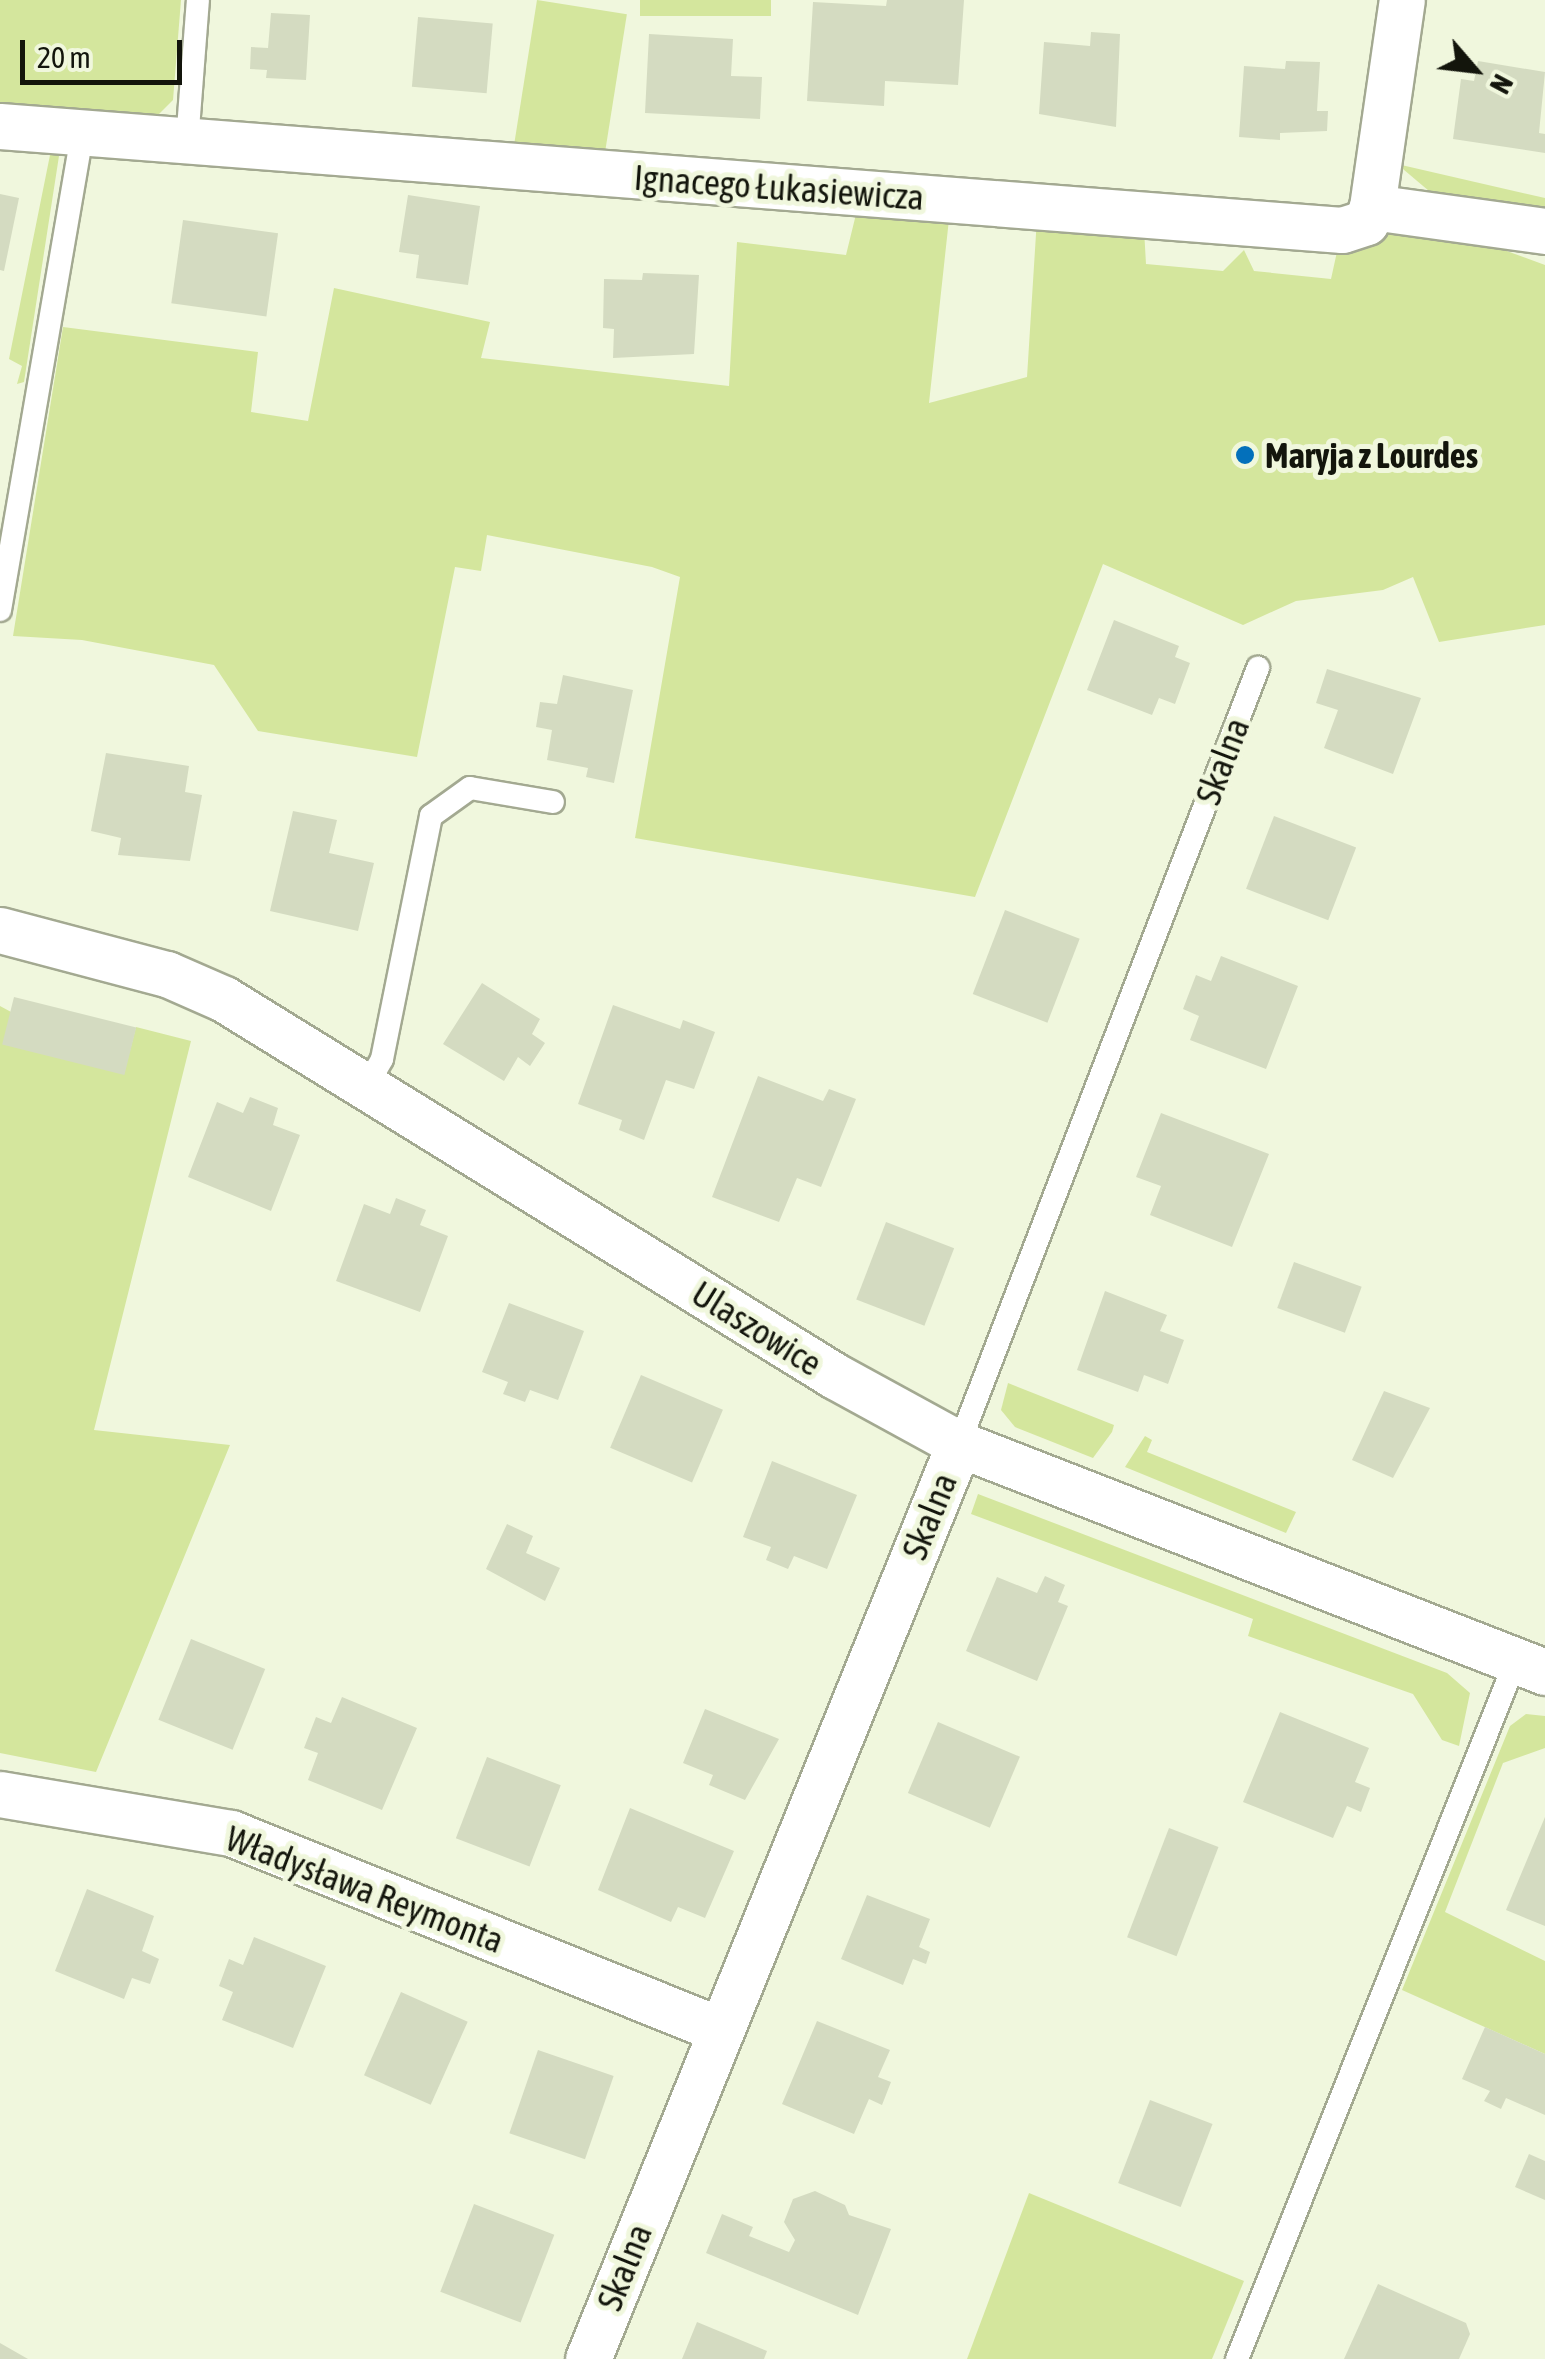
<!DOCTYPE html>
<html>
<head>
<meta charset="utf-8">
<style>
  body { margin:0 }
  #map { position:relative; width:1545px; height:2359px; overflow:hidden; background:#f0f7dd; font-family:"Asap Condensed",sans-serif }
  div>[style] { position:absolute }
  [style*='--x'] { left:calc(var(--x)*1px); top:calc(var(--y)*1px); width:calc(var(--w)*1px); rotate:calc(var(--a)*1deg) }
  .green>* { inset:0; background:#d4e69d; transform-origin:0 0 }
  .building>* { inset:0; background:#d4dbc1; transform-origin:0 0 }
  .roads { filter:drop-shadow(2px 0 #a3a991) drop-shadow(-2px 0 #a3a991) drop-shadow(0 2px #a3a991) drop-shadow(0 -2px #a3a991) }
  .service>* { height:22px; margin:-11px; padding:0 11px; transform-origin:11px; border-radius:11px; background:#fff }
  .minor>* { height:45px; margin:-22.5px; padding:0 22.5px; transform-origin:22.5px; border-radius:22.5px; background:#fff }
  .dots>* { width:28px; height:28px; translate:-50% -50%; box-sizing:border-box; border:5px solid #f0f7dd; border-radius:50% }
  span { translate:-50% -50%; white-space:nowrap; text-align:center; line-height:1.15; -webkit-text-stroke:10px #f0f7dd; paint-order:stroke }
  .street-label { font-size:35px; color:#13150c }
  .poi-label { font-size:35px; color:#13150c; font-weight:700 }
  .left { translate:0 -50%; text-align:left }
  .north { position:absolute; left:1425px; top:20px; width:100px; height:100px; -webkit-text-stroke:8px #f0f7dd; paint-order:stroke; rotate:118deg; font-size:28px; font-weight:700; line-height:40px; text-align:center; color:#13150c }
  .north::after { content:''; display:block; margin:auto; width:35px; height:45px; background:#13150c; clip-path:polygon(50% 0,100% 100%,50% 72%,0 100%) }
  .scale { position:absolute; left:20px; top:40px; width:162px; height:45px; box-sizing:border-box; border:5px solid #13150c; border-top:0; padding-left:12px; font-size:30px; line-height:35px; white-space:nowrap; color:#13150c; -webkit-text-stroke:8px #f0f7dd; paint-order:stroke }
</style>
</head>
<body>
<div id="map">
  <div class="green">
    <i style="clip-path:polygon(0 0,181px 0,173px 100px,148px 125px,0 109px)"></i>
    <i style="left:537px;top:0;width:91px;height:148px;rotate:9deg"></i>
    <i style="left:640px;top:0;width:131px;height:16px"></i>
    <i style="clip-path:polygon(15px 143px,56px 150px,59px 156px,24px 382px,17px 384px,22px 366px,9px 359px,50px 155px)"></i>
    <i style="clip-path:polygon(1397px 164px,1545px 198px,1545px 216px,1429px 191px)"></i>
    <i style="clip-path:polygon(858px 206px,950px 210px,929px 403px,1027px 377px,1037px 218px,1144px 229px,1146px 264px,1223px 271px,1244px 250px,1254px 271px,1331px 279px,1340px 238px,1426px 231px,1474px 239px,1545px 265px,1545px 625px,1439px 642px,1413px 577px,1383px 590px,1296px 601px,1243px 625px,1103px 564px,975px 897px,635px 838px,680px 577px,652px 567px,487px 535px,481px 571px,455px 567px,417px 757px,258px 731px,214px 665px,82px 640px,13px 636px,63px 327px,258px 352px,251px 412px,308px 421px,334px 288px,490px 322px,481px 358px,729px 386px,737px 242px,846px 255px)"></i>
    <i style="clip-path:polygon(0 1006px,124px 1073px,136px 1027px,191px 1041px,94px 1430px,230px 1445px,96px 1772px,0 1753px)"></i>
    <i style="clip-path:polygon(1008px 1383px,1114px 1425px,1112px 1432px,1093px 1458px,1015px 1427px,1001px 1410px)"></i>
    <i style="clip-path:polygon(1145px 1436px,1152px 1440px,1147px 1452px,1296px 1512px,1286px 1533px,1125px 1467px)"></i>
    <i style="clip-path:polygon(978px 1494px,1447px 1673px,1470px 1693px,1459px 1746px,1442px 1740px,1413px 1694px,1248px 1636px,1253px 1619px,971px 1514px)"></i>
    <i style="clip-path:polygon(1526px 1714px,1545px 1716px,1545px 1748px,1503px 1763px,1445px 1912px,1545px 1961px,1545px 2054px,1402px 1990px,1510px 1726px)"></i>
    <i style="clip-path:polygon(1029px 2193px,1244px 2281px,1212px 2359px,967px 2359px)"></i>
  </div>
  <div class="building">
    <i style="clip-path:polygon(887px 0,964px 0,958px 85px,885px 81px,884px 106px,807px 101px,813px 2px,886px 6px)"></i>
    <i style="clip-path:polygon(271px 13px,310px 15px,306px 80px,266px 78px,267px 70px,250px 69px,251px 47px,268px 48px)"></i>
    <i style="left:418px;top:17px;width:75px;height:70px;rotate:5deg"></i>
    <i style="clip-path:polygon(1091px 32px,1120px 34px,1116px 127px,1039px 114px,1044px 42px,1090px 46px)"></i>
    <i style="clip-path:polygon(649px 34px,733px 39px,731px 76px,762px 77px,760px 119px,645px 113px)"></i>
    <i style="clip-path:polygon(1286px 61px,1320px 62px,1317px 111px,1328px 111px,1327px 131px,1280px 133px,1280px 140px,1239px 137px,1244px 66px,1285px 69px)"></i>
    <i style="clip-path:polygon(1478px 61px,1545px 72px,1539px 133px,1545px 134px,1545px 153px,1453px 139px,1461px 79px,1474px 81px)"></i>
    <i style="clip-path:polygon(0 194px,19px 198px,4px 271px,0 270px)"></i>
    <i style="clip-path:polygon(408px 195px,480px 206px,468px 285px,416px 278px,419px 255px,399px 252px)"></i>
    <i style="left:183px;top:220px;width:96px;height:84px;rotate:8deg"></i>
    <i style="clip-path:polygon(643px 273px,699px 275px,694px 354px,613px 358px,614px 329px,603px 328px,604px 279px,642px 280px)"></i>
    <i style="clip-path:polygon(1114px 620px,1179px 646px,1175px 657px,1190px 663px,1175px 704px,1159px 698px,1152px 715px,1087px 690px)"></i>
    <i style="clip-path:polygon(1327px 669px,1421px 698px,1393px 774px,1324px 748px,1338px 710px,1316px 703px)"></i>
    <i style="clip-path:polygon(563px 675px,633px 690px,614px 783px,586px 777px,588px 768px,547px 760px,552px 730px,536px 727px,540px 702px,557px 704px)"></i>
    <i style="clip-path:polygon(106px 753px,189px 766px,185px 792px,202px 795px,190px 861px,118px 855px,121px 838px,91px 831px)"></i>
    <i style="clip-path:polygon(293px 811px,337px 820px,329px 853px,374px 863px,358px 931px,270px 911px)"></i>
    <i style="left:1274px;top:816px;width:88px;height:78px;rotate:21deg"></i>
    <i style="left:1005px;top:910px;width:80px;height:90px;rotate:21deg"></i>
    <i style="clip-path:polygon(1221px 956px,1298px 986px,1266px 1069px,1190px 1040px,1199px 1016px,1183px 1009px,1196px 975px,1211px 981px)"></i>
    <i style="clip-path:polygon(482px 983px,540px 1019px,532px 1034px,545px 1043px,530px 1066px,518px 1057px,504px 1081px,443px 1044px)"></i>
    <i style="left:14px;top:997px;width:126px;height:49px;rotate:14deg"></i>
    <i style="clip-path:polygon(613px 1005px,680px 1029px,683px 1020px,715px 1032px,694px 1089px,666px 1080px,644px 1140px,619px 1130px,622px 1120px,578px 1104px)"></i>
    <i style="clip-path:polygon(758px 1076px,823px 1101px,829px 1089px,856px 1099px,821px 1187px,797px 1178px,779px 1222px,712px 1197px)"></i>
    <i style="clip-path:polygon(250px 1097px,278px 1108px,273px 1125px,300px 1135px,271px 1211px,188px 1177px,217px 1102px,243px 1113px)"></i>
    <i style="clip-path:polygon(1161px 1113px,1269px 1154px,1232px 1247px,1150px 1215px,1161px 1186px,1136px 1177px)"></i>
    <i style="clip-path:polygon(396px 1198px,426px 1210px,420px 1225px,448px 1236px,420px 1312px,336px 1281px,364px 1204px,390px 1214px)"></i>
    <i style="left:886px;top:1222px;width:73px;height:83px;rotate:21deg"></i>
    <i style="left:1294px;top:1262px;width:72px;height:49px;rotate:20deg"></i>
    <i style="clip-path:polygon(1105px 1291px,1167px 1315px,1160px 1331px,1184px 1340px,1168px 1384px,1144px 1375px,1138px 1392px,1077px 1370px)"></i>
    <i style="clip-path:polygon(509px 1303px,584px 1331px,558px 1400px,530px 1390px,525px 1402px,503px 1394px,508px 1382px,482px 1372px)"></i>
    <i style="left:641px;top:1375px;width:89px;height:79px;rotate:23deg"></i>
    <i style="clip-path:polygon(1384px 1391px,1430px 1408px,1393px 1478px,1352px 1460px)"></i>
    <i style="clip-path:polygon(772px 1461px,857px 1495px,827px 1569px,794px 1556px,788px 1569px,766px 1560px,771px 1547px,743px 1537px)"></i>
    <i style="clip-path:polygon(507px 1524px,533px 1536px,526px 1553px,560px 1568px,545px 1601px,486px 1569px)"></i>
    <i style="clip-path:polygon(1045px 1576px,1065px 1585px,1058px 1602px,1068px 1606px,1037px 1681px,966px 1651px,997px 1577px,1037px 1593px)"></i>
    <i style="left:191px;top:1639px;width:80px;height:87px;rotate:22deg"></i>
    <i style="clip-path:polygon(342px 1697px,417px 1728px,382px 1810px,308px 1780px,318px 1753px,304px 1748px,316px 1717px,331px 1723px)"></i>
    <i style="clip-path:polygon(705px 1709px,779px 1739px,745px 1800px,709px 1785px,713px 1775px,683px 1763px)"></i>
    <i style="clip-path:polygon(1280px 1712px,1369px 1748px,1355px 1782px,1370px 1788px,1361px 1812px,1347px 1806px,1333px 1838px,1243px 1802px)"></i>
    <i style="left:938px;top:1722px;width:89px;height:77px;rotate:23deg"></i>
    <i style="left:487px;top:1757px;width:79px;height:87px;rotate:21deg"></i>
    <i style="clip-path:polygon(630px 1808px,734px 1851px,705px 1918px,678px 1907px,671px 1922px,598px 1890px)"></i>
    <i style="clip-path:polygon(1545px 1817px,1545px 1926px,1506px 1910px)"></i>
    <i style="left:1169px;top:1828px;width:53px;height:117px;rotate:21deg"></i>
    <i style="clip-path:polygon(87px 1889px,154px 1916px,142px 1951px,159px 1959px,150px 1984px,132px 1978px,124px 1999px,55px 1971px)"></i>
    <i style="clip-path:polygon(867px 1895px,930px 1919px,919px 1947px,930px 1952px,926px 1964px,913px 1959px,903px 1985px,841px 1959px)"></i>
    <i style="clip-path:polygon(254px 1937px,326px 1966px,293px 2048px,222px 2020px,233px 1992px,219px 1986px,229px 1959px,243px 1965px)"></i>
    <i style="left:401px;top:1992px;width:73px;height:91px;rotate:24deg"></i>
    <i style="clip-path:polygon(817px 2021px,890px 2050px,878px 2077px,891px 2082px,882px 2105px,869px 2099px,854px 2134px,782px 2104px)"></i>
    <i style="clip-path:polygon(1485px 2027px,1545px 2054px,1545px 2115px,1506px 2098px,1501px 2109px,1484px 2101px,1490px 2091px,1462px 2079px)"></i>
    <i style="left:538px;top:2050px;width:80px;height:88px;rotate:19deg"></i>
    <i style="left:1150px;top:2100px;width:67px;height:89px;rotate:21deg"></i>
    <i style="clip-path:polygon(1529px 2154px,1545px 2161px,1545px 2200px,1515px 2187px)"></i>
    <i style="clip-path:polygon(815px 2191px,845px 2205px,849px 2215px,891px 2229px,858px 2315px,706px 2253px,722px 2214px,753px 2227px,749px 2236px,789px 2252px,795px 2240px,784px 2222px,793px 2199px)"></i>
    <i style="left:474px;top:2204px;width:86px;height:94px;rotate:21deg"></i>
    <i style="clip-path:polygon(1378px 2284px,1466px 2323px,1470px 2334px,1459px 2359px,1344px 2359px)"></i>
    <i style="clip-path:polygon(697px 2322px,767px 2351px,764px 2359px,682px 2359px)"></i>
    <i style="clip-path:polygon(0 2343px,28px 2359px,0 2359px)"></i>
  </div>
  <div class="roads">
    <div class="service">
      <i style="--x:187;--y:142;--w:142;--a:-85.6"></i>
      <i style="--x:0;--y:610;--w:483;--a:-80.2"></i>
      <i style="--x:366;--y:1087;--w:32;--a:-60"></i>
      <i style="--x:382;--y:1059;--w:248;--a:-78.6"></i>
      <i style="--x:431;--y:816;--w:48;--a:-35.7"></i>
      <i style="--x:470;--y:788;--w:84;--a:9.6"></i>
      <i style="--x:959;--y:1444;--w:832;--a:-68.93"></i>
      <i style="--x:1237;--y:2359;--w:753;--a:-68.24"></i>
    </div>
    <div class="minor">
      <i style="--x:0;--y:126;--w:1346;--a:4.43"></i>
      <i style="--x:1342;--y:230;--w:25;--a:-18"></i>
      <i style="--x:1366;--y:222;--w:16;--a:-68"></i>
      <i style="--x:1372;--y:207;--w:175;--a:7.9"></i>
      <i style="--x:1372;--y:207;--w:209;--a:-81.8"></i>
      <i style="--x:0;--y:930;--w:173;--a:14.8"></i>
      <i style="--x:167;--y:974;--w:62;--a:23.7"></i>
      <i style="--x:224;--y:999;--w:718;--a:31.68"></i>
      <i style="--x:835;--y:1376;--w:141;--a:28.7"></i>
      <i style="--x:959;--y:1444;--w:629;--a:21.26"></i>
      <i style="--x:0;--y:1794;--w:234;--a:9.6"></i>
      <i style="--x:231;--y:1833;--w:525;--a:21.92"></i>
      <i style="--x:588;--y:2359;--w:987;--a:-67.93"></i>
    </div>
  </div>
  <div class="dots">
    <i style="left:1245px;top:455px;background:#0370bb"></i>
  </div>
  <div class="street-label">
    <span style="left:779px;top:187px;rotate:4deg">Ignacego Łukasiewicza</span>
    <span style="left:1222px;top:761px;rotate:-69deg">Skalna</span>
    <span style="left:757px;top:1328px;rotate:32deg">Ulaszowice</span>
    <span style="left:929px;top:1516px;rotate:-68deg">Skalna</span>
    <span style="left:365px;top:1889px;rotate:21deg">Władysława Reymonta</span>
    <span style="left:624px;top:2267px;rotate:-68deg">Skalna</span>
  </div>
  <div class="poi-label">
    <span class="left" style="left:1265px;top:455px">Maryja z Lourdes</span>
  </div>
  <div class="north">N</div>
  <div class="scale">20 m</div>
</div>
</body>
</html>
